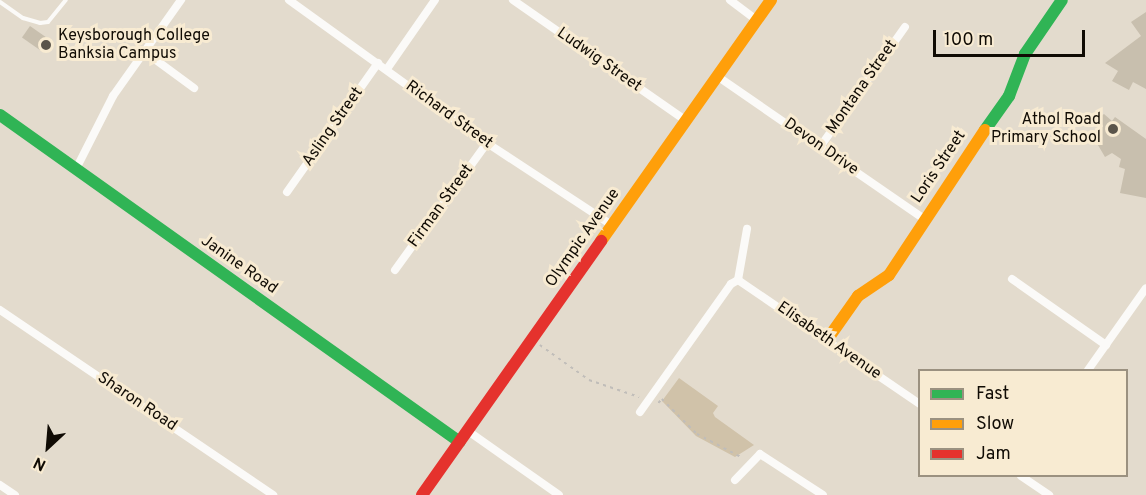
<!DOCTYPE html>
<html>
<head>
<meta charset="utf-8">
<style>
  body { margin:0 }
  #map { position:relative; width:1146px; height:495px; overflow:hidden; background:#e3dbcd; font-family:Overpass,sans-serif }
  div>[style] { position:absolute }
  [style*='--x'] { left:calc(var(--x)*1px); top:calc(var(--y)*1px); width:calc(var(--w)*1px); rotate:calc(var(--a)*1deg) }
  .green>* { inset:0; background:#d0c2a9 }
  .building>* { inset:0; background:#c8bfae; transform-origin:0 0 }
  .path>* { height:1.5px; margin-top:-0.75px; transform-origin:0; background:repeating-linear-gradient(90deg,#c0bdb9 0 3px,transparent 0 7.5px) }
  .lane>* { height:4px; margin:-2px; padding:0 2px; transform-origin:2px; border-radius:2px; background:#fbfaf8 }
  .street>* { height:8px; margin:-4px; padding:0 4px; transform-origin:4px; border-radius:4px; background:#fbfaf8 }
  .fast>* { height:12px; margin:-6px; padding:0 6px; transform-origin:6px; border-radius:6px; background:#30b455 }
  .slow>* { height:12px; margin:-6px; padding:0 6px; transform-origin:6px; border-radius:6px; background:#ff9f0a }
  .jam>* { height:12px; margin:-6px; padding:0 6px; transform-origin:6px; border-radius:6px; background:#e5322d }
  .dots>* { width:16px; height:16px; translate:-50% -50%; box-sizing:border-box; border:3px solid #f8ebd2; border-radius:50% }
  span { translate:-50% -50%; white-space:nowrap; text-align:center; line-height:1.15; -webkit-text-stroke:6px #f8ebd2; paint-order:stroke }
  .poi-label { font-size:16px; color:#100b04 }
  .left { translate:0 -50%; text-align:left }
  .right { translate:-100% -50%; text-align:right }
  .street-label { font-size:16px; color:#100b04 }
  .legend { position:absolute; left:918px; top:369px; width:210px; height:108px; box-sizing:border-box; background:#f8ebd2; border:2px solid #9b9180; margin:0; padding:8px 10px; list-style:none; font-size:18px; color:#100b04 }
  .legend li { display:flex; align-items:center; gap:12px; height:30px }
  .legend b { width:30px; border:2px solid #9b9180 }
  .north { position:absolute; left:18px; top:417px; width:60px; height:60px; -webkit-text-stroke:4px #f8ebd2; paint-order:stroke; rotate:206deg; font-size:16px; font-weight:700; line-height:24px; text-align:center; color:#100b04 }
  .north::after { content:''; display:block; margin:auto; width:21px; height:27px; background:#100b04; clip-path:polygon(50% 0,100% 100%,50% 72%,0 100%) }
  .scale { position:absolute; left:933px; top:30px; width:152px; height:27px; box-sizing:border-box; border:3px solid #100b04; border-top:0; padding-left:8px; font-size:18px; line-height:21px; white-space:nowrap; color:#100b04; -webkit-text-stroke:4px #f8ebd2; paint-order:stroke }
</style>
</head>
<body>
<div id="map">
  <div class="green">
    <i style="clip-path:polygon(679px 378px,718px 406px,713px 413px,715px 417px,754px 445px,735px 457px,696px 436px,662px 401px)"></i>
  </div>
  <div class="building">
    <i style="clip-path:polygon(1146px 12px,1146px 89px,1133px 82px,1129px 90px,1112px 81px,1118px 71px,1105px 63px,1141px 36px,1131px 22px)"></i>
    <i style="left:30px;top:26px;width:24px;height:14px;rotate:35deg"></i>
    <i style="clip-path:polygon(1104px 114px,1112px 121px,1115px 117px,1146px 139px,1146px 198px,1120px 193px,1125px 169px,1119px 167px,1121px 159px,1112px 153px,1105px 157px,1092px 135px,1102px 131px,1094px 121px)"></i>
  </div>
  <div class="path">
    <i style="--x:540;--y:345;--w:60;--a:35.5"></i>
    <i style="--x:589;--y:380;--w:53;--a:18.8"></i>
    <i style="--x:658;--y:403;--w:6;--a:-45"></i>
    <i style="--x:662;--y:399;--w:49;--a:45"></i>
    <i style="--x:697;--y:434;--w:52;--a:27.6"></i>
  </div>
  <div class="lane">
    <i style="--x:0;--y:2;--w:28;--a:35"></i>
    <i style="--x:23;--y:18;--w:18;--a:16"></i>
    <i style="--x:40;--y:23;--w:8;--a:-7"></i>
    <i style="--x:48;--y:22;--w:28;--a:-51"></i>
  </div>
  <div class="street">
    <i style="--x:289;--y:0;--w:244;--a:35.8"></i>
    <i style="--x:487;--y:143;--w:149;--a:33.3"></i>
    <i style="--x:513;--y:0;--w:210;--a:34.9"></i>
    <i style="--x:730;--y:0;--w:34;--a:37"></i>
    <i style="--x:145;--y:52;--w:61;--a:36.3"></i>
    <i style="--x:387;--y:69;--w:84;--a:-55.2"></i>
    <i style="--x:717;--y:76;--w:252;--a:34.6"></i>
    <i style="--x:820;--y:147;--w:147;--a:-54.7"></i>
    <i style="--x:76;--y:169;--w:82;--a:-63.1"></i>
    <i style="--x:113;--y:96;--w:118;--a:-54.7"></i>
    <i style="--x:287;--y:192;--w:158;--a:-54.8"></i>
    <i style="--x:395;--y:270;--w:157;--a:-54.1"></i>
    <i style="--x:1012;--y:279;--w:115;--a:35.1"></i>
    <i style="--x:738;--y:280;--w:220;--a:34.3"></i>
    <i style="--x:0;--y:310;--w:330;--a:34.1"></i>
    <i style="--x:1088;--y:370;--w:100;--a:-54.7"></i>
    <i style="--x:640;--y:412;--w:157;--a:-54.6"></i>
    <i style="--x:731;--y:284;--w:8;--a:-30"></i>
    <i style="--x:738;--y:280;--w:52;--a:-80"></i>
    <i style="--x:468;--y:431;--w:111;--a:35.1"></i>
    <i style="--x:1021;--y:476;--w:34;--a:34"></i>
    <i style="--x:735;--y:480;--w:36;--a:-46"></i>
    <i style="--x:760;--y:454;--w:75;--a:33.1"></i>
    <i style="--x:0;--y:485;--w:18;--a:34"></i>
  </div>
  <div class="fast">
    <i style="--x:0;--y:115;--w:564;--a:35.41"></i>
    <i style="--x:985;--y:130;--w:42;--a:-54.8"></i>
    <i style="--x:1009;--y:96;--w:45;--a:-69.1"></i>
    <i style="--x:1025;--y:54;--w:65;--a:-55.6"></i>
  </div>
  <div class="slow">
    <i style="--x:601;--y:241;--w:295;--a:-54.8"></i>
    <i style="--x:827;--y:340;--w:54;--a:-54.8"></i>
    <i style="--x:858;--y:296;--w:37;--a:-34"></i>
    <i style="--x:889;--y:275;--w:174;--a:-56.5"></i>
  </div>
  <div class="jam">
    <i style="--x:422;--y:495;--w:311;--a:-54.8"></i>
  </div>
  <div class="dots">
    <i style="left:46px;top:45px;background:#5a544a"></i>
    <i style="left:1113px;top:129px;background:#5a544a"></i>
  </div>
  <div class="poi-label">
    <span class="left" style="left:58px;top:45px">Keysborough College<br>Banksia Campus</span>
    <span class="right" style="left:1101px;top:129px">Athol Road<br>Primary School</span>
  </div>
  <div class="street-label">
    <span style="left:599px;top:60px;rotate:35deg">Ludwig Street</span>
    <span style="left:862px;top:87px;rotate:-55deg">Montana Street</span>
    <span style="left:449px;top:115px;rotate:36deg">Richard Street</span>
    <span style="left:333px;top:127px;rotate:-55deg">Asling Street</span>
    <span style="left:821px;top:147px;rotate:35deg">Devon Drive</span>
    <span style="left:939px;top:167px;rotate:-56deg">Loris Street</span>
    <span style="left:441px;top:206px;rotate:-54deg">Firman Street</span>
    <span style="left:583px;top:238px;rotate:-55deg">Olympic Avenue</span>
    <span style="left:239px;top:265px;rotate:35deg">Janine Road</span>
    <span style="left:829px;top:341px;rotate:35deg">Elisabeth Avenue</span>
    <span style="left:137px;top:402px;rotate:34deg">Sharon Road</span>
  </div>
  <ul class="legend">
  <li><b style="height:8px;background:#30b455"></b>Fast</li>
  <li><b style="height:8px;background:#ff9f0a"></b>Slow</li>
  <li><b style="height:8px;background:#e5322d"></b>Jam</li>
  </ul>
  <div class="north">N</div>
  <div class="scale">100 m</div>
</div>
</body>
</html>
